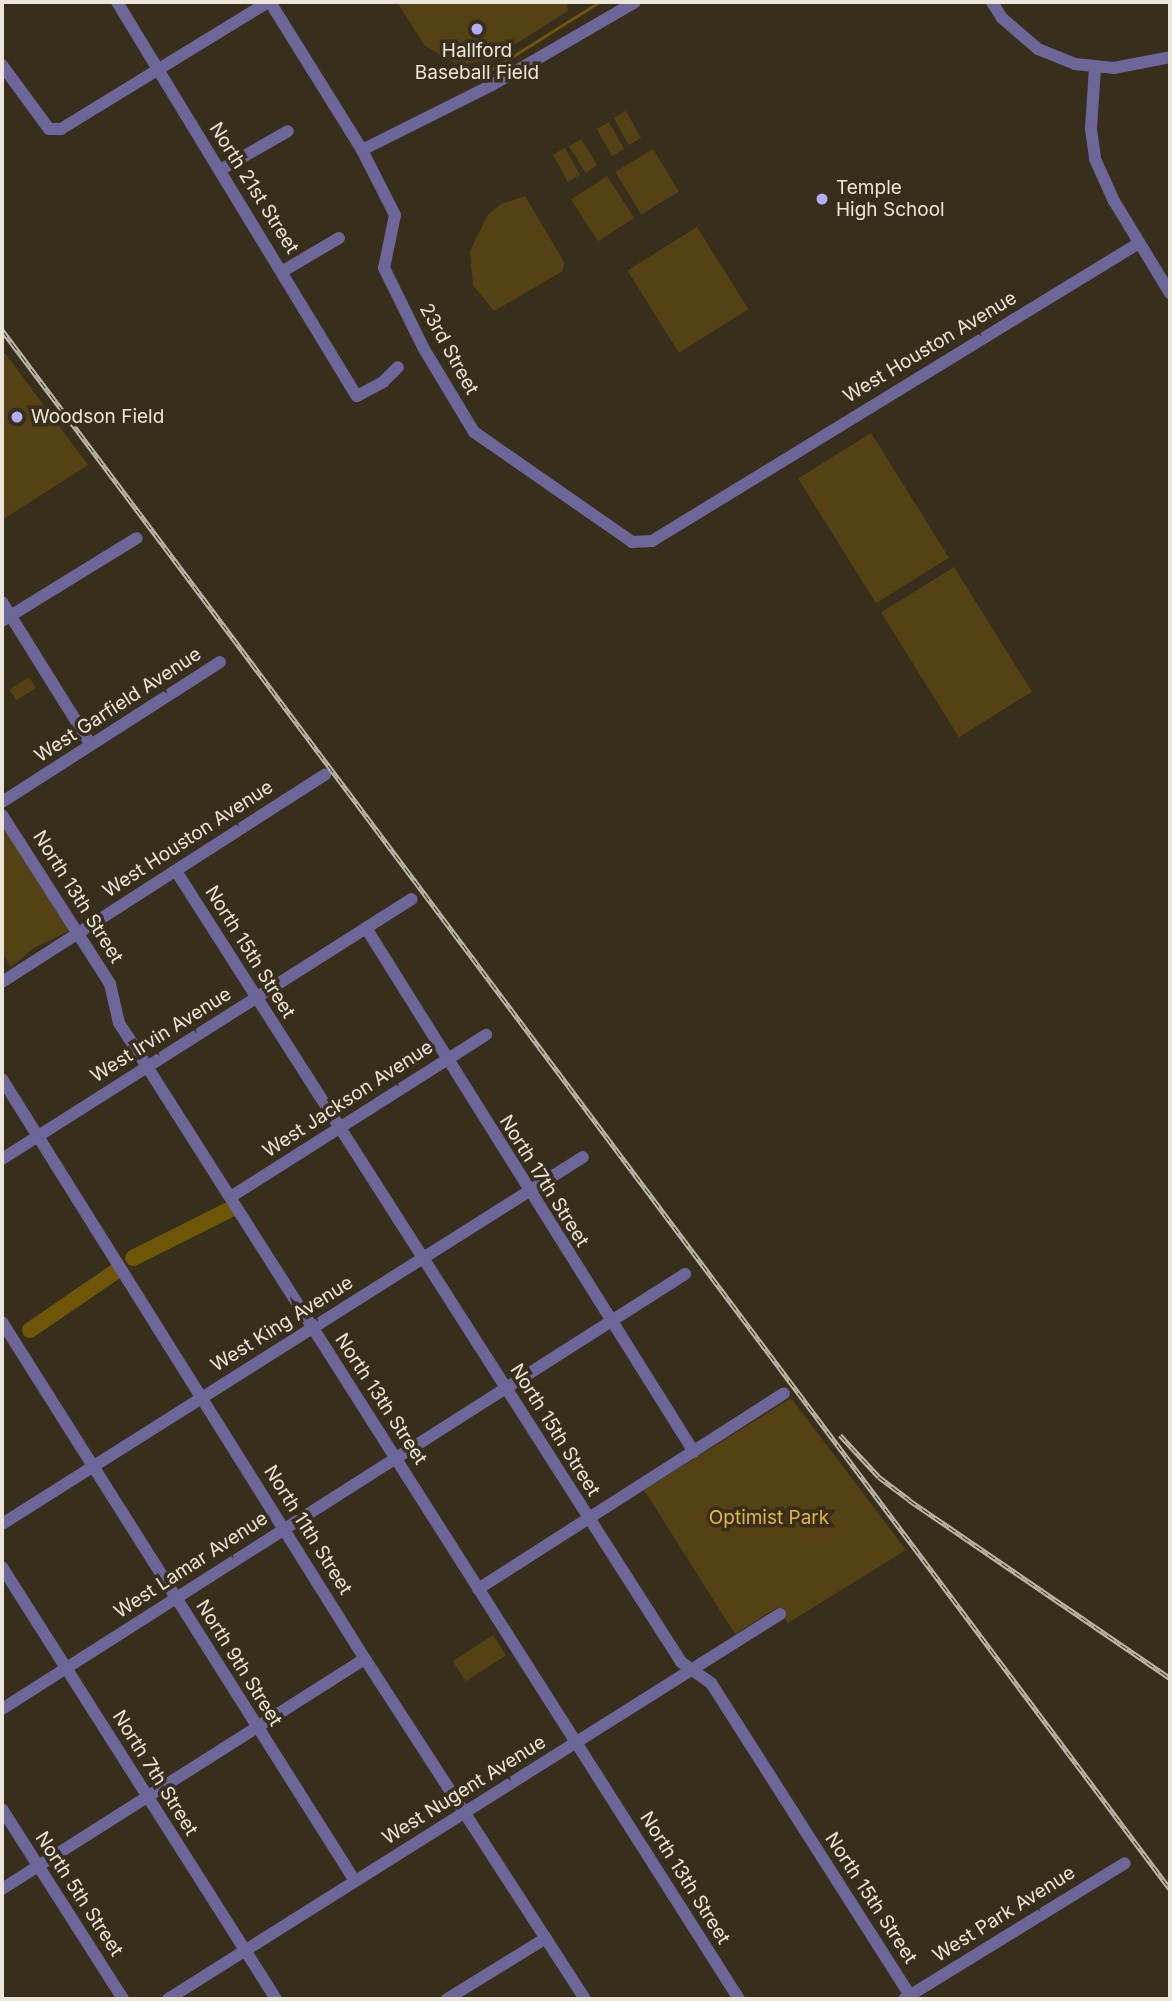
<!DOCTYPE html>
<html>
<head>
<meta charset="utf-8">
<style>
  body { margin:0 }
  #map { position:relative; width:1172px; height:2001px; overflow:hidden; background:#372f1c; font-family:Inter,sans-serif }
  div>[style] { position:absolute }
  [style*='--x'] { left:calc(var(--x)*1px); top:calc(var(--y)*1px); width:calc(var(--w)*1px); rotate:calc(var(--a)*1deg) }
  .green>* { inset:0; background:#544214; transform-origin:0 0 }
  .stream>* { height:2.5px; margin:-1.25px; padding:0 1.25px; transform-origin:1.25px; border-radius:1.25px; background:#6f5508 }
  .river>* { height:16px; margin:-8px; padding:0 8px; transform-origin:8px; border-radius:8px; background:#6f5508 }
  .minor>* { height:12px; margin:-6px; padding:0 6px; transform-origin:6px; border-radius:6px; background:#6c6699 }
  .rail>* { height:5px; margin-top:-2.5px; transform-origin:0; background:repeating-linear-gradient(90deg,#372f1c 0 8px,#bdb7a9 0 16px); box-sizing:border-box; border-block:2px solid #bdb7a9 }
  .dots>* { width:19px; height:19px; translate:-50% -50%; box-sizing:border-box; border:4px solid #372f1c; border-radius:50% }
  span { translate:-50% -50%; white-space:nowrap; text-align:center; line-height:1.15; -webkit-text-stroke:7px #372f1c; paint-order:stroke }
  .poi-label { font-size:19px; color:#ece6da }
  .left { translate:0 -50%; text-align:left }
  .street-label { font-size:19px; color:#ece6da }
  .park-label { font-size:19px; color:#e6b73b }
  .frame { position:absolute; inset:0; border:4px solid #ece6da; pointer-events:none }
</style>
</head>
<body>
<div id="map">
  <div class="green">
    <i style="clip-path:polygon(397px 2px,567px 2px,568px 11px,490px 60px,458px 65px,425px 46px)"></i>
    <i style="left:626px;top:111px;width:31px;height:14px;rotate:61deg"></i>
    <i style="left:609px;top:122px;width:31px;height:14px;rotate:61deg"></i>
    <i style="left:581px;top:139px;width:31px;height:14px;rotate:58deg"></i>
    <i style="left:565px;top:148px;width:31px;height:14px;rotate:61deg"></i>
    <i style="left:653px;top:149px;width:50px;height:44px;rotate:59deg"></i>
    <i style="left:607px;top:176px;width:50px;height:43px;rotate:57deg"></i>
    <i style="clip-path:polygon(525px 196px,564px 262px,563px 271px,494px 311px,473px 285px,470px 251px,488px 215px,501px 204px)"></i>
    <i style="left:697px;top:227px;width:97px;height:82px;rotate:58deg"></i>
    <i style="clip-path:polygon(5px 353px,88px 465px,2px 520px,2px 355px)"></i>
    <i style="left:871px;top:433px;width:147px;height:86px;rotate:58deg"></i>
    <i style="left:954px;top:567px;width:147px;height:86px;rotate:58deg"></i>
    <i style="left:29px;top:677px;width:13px;height:23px;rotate:58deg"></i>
    <i style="clip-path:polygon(2px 825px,69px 931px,34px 948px,11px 967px,2px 952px)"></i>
    <i style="clip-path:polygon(791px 1398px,906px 1550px,788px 1623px,778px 1607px,735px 1634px,644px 1490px)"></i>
    <i style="left:493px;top:1635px;width:24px;height:48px;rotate:57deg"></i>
  </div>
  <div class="stream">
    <i style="--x:486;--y:73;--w:133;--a:-32.1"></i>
  </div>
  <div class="river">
    <i style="--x:133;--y:1258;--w:110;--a:-26.6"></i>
    <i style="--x:30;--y:1330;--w:103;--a:-34.3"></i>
  </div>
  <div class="minor">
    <i style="--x:117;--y:2;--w:461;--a:58.7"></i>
    <i style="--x:357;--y:396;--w:30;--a:-28"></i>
    <i style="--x:383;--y:382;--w:21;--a:-45"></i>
    <i style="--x:270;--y:2;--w:174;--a:58.1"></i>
    <i style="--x:362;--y:150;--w:73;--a:63.1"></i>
    <i style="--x:395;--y:215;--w:54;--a:101.7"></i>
    <i style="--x:384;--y:268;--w:90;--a:63.7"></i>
    <i style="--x:424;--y:349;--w:97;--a:58.9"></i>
    <i style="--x:474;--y:432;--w:193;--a:34.8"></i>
    <i style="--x:632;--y:542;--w:20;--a:-3"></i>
    <i style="--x:652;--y:541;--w:571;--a:-31.46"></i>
    <i style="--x:992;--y:2;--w:19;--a:58"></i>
    <i style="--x:1002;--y:18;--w:48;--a:40.7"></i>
    <i style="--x:1038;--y:49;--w:40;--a:22"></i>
    <i style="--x:1075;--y:64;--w:39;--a:6"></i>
    <i style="--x:1114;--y:68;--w:57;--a:-11.1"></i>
    <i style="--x:2;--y:65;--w:79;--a:53.7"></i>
    <i style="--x:49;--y:129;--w:12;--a:0"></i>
    <i style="--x:61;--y:129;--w:243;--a:-31.5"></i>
    <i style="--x:1095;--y:68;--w:61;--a:93.8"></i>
    <i style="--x:1091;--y:129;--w:30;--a:82"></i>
    <i style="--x:1095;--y:159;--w:46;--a:65.7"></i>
    <i style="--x:1114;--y:201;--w:108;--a:58.7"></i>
    <i style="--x:362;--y:150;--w:145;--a:-26.6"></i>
    <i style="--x:492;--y:85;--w:165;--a:-30.1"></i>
    <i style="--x:220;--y:170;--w:78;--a:-29.8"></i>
    <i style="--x:283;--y:271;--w:65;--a:-30.5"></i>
    <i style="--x:2;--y:602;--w:168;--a:58.1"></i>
    <i style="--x:2;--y:621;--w:158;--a:-31.6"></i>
    <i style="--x:2;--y:802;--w:259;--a:-32.7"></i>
    <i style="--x:2;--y:815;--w:201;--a:57.4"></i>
    <i style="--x:110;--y:984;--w:40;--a:77"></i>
    <i style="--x:119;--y:1023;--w:37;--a:57"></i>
    <i style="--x:139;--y:1054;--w:1119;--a:57.59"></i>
    <i style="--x:176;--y:871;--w:938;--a:57.44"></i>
    <i style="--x:681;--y:1662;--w:37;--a:35"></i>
    <i style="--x:711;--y:1683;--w:375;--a:57.5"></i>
    <i style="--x:366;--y:928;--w:618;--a:57.96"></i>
    <i style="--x:2;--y:982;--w:384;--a:-32.7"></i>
    <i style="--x:2;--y:1079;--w:684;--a:57.96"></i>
    <i style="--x:365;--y:1659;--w:405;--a:57.1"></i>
    <i style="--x:2;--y:1159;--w:485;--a:-32.4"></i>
    <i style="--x:232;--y:1196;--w:301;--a:-32.4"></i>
    <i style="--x:2;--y:1322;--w:661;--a:57.73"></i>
    <i style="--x:2;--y:1524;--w:687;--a:-32.28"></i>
    <i style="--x:2;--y:1567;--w:512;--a:57.61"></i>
    <i style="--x:478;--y:1589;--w:363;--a:-32.6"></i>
    <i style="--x:2;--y:1709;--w:810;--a:-32.49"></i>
    <i style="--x:2;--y:1809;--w:225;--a:57.5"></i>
    <i style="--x:2;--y:1889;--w:430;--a:-32.4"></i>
    <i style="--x:168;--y:1999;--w:723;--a:-32.17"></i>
    <i style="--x:447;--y:1999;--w:116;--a:-31.6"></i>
    <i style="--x:904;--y:1999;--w:259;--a:-31.6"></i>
  </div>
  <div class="rail">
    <i style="--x:2;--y:330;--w:1948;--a:53.16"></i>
    <i style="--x:840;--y:1435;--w:57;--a:47.1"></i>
    <i style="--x:879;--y:1477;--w:38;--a:37"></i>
    <i style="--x:909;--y:1500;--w:316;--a:34.3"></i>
  </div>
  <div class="dots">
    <i style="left:477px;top:29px;background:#b5acf8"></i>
    <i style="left:822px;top:199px;background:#b5acf8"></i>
    <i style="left:17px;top:417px;background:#b5acf8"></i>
  </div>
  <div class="poi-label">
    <span style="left:477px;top:62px">Hallford<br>Baseball Field</span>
    <span class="left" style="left:836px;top:199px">Temple<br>High School</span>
    <span class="left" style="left:31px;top:417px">Woodson Field</span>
  </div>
  <div class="street-label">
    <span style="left:254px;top:188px;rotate:58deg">North 21st Street</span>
    <span style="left:930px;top:347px;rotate:-31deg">West Houston Avenue</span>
    <span style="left:449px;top:349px;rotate:61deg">23rd Street</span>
    <span style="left:118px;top:705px;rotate:-33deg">West Garfield Avenue</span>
    <span style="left:188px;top:839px;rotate:-33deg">West Houston Avenue</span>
    <span style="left:78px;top:897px;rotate:58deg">North 13th Street</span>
    <span style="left:250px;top:952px;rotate:58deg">North 15th Street</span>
    <span style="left:161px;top:1035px;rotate:-32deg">West Irvin Avenue</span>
    <span style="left:348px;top:1099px;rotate:-33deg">West Jackson Avenue</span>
    <span style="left:544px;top:1181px;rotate:58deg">North 17th Street</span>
    <span style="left:282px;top:1324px;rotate:-32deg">West King Avenue</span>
    <span style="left:381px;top:1399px;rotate:57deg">North 13th Street</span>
    <span style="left:555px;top:1430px;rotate:58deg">North 15th Street</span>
    <span style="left:308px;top:1530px;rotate:58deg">North 11th Street</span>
    <span style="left:191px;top:1565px;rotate:-33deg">West Lamar Avenue</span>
    <span style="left:239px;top:1663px;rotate:58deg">North 9th Street</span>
    <span style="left:155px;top:1773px;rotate:58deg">North 7th Street</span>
    <span style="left:464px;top:1790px;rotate:-32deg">West Nugent Avenue</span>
    <span style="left:685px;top:1878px;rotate:58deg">North 13th Street</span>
    <span style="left:79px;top:1894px;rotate:57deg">North 5th Street</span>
    <span style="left:871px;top:1898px;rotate:57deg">North 15th Street</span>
    <span style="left:1004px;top:1914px;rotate:-32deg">West Park Avenue</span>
  </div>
  <div class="park-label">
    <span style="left:769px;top:1518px">Optimist Park</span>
  </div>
  <div class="frame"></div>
</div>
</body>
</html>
